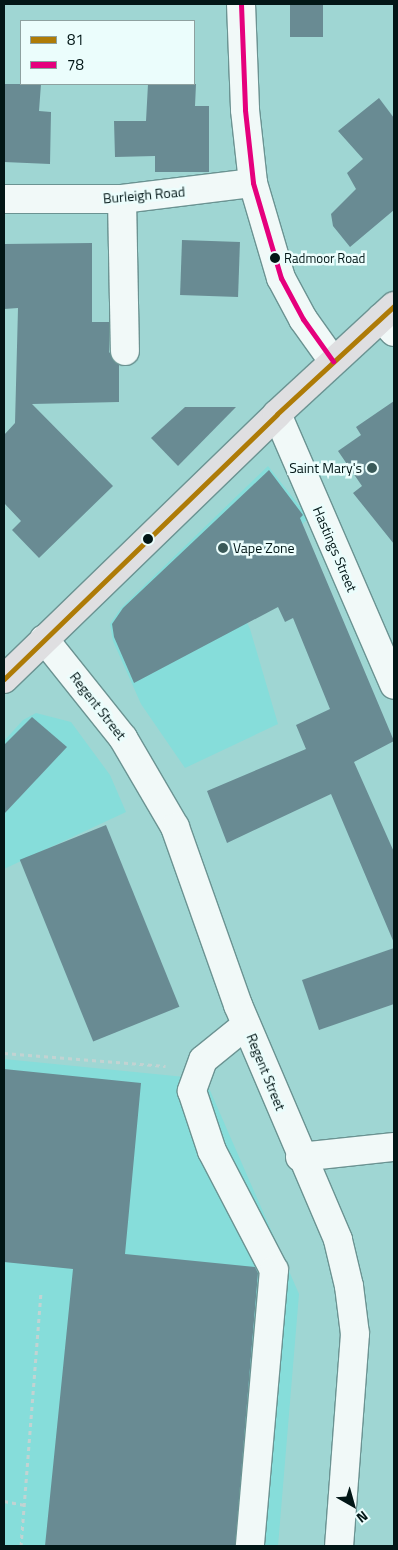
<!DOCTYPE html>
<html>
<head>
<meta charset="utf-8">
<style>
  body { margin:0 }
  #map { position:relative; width:398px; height:1550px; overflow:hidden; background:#9fd6d3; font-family:"Titillium Web",sans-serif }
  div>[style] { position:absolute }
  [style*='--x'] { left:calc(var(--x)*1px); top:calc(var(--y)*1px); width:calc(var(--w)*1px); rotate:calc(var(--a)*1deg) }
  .built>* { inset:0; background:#86ddda }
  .building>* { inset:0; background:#698b93; transform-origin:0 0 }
  .path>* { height:3px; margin-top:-1.5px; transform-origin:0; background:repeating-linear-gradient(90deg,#c2d3d2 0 4px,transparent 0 8px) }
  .roads { filter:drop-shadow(1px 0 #6b9392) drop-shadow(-1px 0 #6b9392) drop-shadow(0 1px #6b9392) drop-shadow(0 -1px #6b9392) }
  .minor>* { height:28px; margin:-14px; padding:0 14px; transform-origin:14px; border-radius:14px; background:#f1f9f8 }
  .major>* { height:28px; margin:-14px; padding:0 14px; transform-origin:14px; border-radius:14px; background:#dfdfe1 }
  .bus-1>* { height:5px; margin:-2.5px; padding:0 2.5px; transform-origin:2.5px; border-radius:2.5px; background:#ae7b07 }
  .bus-2>* { height:5px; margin:-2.5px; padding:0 2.5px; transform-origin:2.5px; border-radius:2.5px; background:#e5007d }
  .dots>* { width:14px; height:14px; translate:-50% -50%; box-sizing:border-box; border:2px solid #ebfdfc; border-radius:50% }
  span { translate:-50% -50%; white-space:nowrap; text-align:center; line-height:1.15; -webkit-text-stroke:5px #ebfdfc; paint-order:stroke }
  .bus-label { font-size:13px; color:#021616 }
  .left { translate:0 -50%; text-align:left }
  .street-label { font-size:14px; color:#021616 }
  .poi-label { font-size:14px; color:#021616 }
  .right { translate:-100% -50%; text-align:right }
  .frame { position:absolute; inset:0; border:5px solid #021616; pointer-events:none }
  .legend { position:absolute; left:20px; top:20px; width:175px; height:65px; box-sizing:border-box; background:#ebfdfc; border:1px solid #8ea1a0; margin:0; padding:6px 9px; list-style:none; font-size:15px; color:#021616 }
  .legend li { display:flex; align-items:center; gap:10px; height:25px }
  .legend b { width:25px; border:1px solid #8ea1a0 }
  .north { position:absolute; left:328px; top:1480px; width:50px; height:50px; -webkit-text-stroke:4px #ebfdfc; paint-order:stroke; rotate:142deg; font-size:14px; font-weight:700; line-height:20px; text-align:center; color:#021616 }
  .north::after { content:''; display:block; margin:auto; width:18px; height:22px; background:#021616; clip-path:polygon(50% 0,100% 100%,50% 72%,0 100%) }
</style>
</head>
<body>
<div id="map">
  <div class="built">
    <i style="clip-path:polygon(268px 466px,309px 518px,232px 589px,250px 629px,278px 724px,185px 768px,141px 704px,113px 641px,110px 624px,121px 608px)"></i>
    <i style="clip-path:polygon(36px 713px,71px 722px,110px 775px,126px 812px,4px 869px,4px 741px,23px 720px)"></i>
    <i style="clip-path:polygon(4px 1059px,205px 1079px,299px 1294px,278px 1546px,4px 1546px)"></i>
  </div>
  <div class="building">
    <i style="left:290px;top:4px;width:33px;height:33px"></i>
    <i style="clip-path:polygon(4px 84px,41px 84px,39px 111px,51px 112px,50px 164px,4px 162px)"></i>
    <i style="clip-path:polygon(148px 84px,196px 84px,195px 106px,209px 106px,209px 172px,155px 172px,155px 156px,115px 157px,114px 121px,146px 121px)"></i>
    <i style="clip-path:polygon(379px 98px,394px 118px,394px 210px,350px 247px,333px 226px,331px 214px,356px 189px,347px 173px,363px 159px,338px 131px)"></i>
    <i style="left:182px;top:240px;width:58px;height:55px;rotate:2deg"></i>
    <i style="clip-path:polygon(92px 243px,92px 322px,109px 322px,109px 352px,119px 365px,119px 402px,32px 404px,113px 486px,39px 558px,12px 530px,21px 521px,4px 503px,4px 435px,15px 423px,18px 308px,4px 309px,4px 244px)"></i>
    <i style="clip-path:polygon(394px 401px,394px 544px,353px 493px,362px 486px,338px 451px,361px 435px,356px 427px)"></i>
    <i style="clip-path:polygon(185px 407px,236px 407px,178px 466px,151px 438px)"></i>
    <i style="clip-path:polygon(269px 470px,303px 515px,300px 518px,394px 741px,354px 762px,394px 852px,394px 943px,331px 794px,227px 843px,207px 791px,306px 749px,296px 725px,330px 709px,293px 618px,285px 622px,278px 607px,134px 683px,114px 637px,112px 624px,123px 608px)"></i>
    <i style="clip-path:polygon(32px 717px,67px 747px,4px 814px,4px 745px)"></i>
    <i style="left:106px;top:825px;width:196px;height:93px;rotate:68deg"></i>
    <i style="clip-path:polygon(394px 948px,394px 1004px,319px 1030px,302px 980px)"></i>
    <i style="clip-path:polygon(4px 1069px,141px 1083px,125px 1254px,255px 1267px,258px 1273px,235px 1546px,45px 1546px,73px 1269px,4px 1262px)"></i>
  </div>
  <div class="path">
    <i style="--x:4;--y:1053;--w:162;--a:4.6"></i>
    <i style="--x:4;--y:1501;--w:21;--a:11"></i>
    <i style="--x:21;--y:1546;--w:253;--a:-85.5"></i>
  </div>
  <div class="roads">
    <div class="minor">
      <i style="--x:241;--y:4;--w:106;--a:87.8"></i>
      <i style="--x:245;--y:110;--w:73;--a:83.7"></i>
      <i style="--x:253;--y:183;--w:99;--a:73.6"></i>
      <i style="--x:281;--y:278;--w:47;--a:61.8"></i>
      <i style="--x:303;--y:319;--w:52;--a:54.5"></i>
      <i style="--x:4;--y:199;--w:118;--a:0"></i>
      <i style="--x:122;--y:199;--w:132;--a:-7"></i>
      <i style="--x:122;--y:199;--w:152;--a:88.9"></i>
      <i style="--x:381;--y:318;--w:19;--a:47"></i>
      <i style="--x:277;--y:414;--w:295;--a:66.6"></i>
      <i style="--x:44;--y:639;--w:127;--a:51.4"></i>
      <i style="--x:123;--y:738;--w:103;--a:59.7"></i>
      <i style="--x:175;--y:827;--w:189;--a:70.5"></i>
      <i style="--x:238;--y:1005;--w:255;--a:66.9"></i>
      <i style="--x:338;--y:1240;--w:47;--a:76.6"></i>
      <i style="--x:349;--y:1286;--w:48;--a:82.9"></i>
      <i style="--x:355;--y:1334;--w:213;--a:94.3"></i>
      <i style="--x:246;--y:1025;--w:55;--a:140.9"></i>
      <i style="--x:203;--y:1060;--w:33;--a:110"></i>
      <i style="--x:192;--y:1091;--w:63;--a:71.6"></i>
      <i style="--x:212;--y:1151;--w:134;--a:62.5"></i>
      <i style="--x:274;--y:1270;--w:277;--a:95"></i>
      <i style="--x:300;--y:1157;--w:95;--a:-6.1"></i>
    </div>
    <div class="major">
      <i style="--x:4;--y:679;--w:380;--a:-44.1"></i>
      <i style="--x:277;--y:414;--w:159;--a:-42.7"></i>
    </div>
  </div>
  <div class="bus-1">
    <i style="--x:4;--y:679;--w:380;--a:-44.1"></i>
    <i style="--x:277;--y:414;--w:159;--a:-42.7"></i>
  </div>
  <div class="bus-2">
    <i style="--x:241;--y:4;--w:106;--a:87.8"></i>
    <i style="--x:245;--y:110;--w:73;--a:83.7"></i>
    <i style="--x:253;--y:183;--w:99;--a:73.6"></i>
    <i style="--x:281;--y:278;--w:47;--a:61.8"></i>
    <i style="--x:303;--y:319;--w:52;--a:54.5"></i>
  </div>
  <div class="dots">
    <i style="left:275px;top:258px;background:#021616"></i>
    <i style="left:372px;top:468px;background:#395958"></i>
    <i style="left:148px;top:539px;background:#021616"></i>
    <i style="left:223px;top:548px;background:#395958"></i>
  </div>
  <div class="bus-label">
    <span class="left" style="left:284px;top:258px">Radmoor Road</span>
  </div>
  <div class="street-label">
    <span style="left:144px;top:195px;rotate:-5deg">Burleigh Road</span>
    <span style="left:335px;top:549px;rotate:67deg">Hastings Street</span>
    <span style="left:98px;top:706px;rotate:52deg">Regent Street</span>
    <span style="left:266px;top:1072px;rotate:68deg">Regent Street</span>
  </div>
  <div class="poi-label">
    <span class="right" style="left:362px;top:468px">Saint Mary's</span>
    <span class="left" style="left:233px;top:548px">Vape Zone</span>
  </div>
  <div class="frame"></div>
  <ul class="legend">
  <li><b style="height:6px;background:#ae7b07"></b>81</li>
  <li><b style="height:6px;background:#e5007d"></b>78</li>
  </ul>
  <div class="north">N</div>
</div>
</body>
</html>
